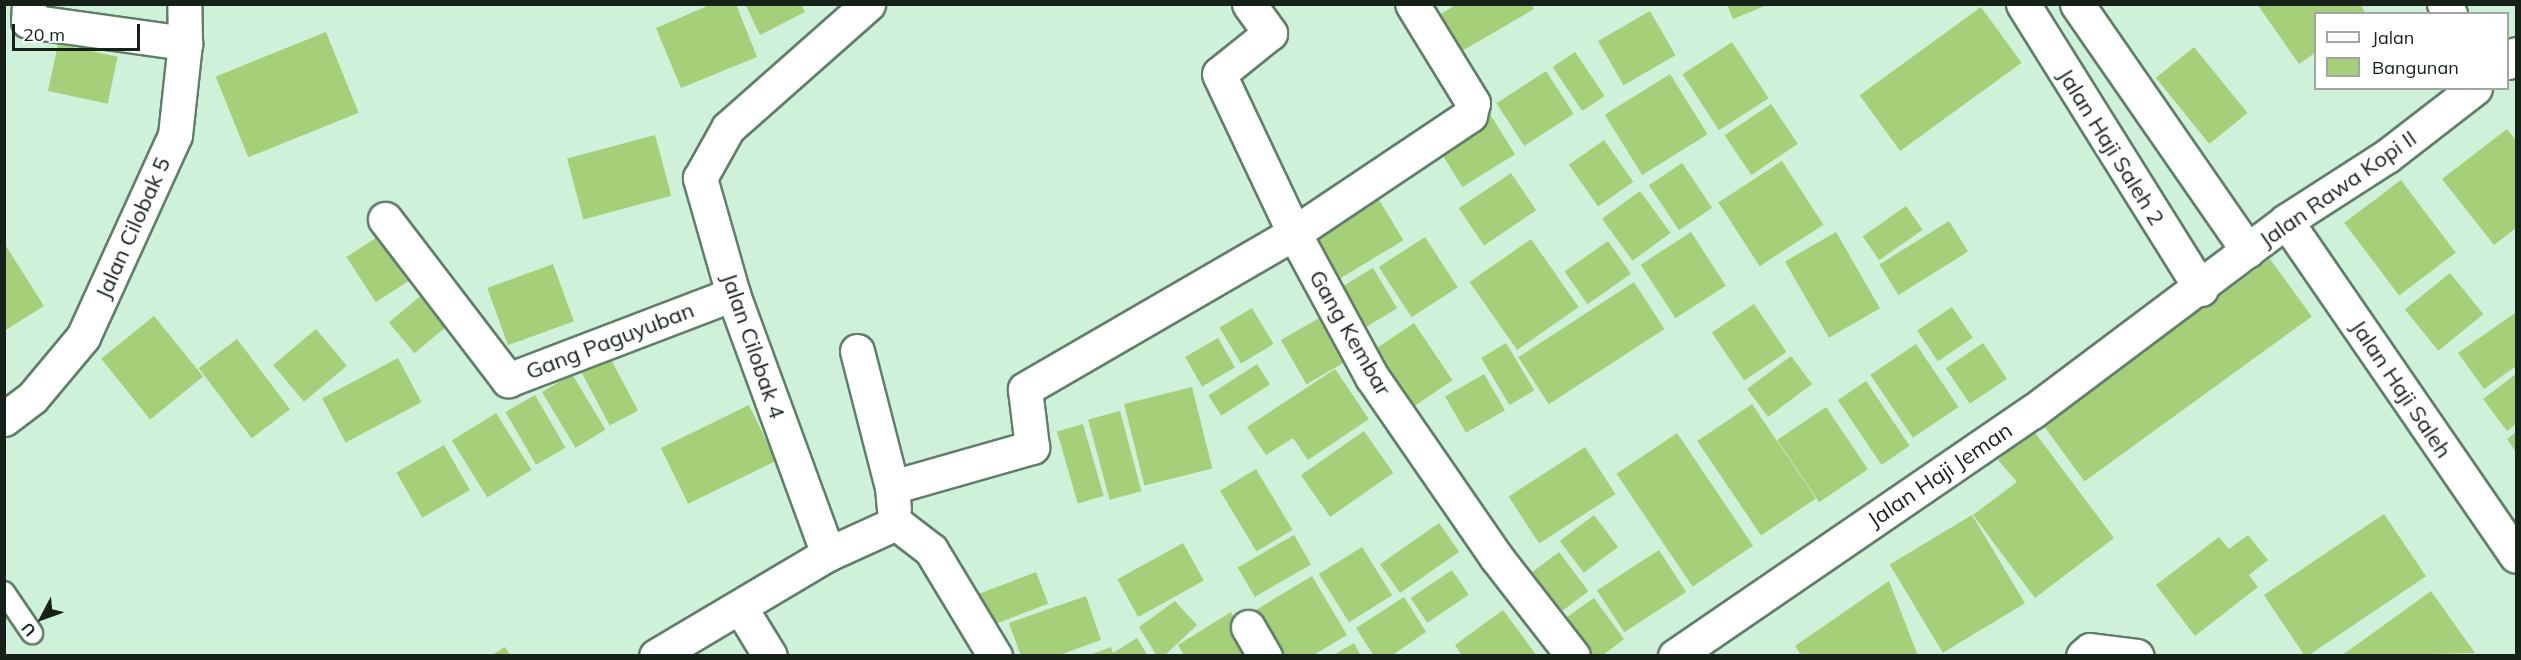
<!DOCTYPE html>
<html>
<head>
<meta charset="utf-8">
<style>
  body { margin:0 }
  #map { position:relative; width:2521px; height:660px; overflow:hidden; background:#d0f1d9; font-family:Mulish,sans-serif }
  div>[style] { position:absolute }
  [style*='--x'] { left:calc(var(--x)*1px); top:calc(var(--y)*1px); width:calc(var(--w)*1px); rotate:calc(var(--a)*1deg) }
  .building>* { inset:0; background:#a5cf79; transform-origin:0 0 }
  .roads { filter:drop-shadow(2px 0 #617e69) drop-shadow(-2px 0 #617e69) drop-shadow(0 2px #617e69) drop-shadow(0 -2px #617e69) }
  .lane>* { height:20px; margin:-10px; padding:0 10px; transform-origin:10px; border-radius:10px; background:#fff }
  .street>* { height:33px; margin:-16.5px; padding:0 16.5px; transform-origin:16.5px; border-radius:16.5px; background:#fff }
  .secondary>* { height:33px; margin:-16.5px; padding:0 16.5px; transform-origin:16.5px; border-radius:16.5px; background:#fff }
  span { translate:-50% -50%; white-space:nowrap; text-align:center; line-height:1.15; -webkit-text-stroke:6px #fff; paint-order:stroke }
  .street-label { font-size:22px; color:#152119 }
  .frame { position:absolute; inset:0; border:6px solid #152119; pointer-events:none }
  .legend { position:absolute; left:2314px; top:12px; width:195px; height:78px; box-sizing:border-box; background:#fff; border:2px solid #a1a6a3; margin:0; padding:8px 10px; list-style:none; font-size:18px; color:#152119 }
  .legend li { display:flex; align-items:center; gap:12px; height:30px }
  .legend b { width:30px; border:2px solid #a1a6a3 }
  .north { position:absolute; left:12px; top:588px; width:60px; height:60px; -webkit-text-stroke:4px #fff; paint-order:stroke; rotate:229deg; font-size:16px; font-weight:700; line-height:24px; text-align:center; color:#152119 }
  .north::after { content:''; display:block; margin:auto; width:21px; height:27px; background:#152119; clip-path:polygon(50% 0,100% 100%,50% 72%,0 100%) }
  .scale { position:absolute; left:12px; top:24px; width:128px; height:27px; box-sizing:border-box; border:3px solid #152119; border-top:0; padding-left:8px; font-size:18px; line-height:21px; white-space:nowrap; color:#152119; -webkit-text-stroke:4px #fff; paint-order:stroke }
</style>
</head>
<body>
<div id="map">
  <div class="building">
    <i style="clip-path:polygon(712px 4px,736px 4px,757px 57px,681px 88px,656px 28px)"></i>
    <i style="clip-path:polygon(745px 4px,801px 4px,805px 12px,760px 35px)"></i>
    <i style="clip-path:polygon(1457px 4px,1531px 4px,1534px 9px,1462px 51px,1441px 14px)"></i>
    <i style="clip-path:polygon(1727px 4px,1767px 4px,1767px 5px,1733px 19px)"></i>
    <i style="clip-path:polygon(2257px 4px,2360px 4px,2366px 14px,2316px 14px,2316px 52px,2299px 64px)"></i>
    <i style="left:1981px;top:7px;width:69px;height:150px;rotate:54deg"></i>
    <i style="left:1650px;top:11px;width:51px;height:60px;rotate:60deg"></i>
    <i style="left:326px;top:32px;width:87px;height:119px;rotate:68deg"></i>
    <i style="left:1732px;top:42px;width:67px;height:59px;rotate:57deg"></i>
    <i style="left:58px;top:44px;width:61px;height:48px;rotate:12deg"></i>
    <i style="left:2194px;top:47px;width:85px;height:49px;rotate:51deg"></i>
    <i style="left:1575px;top:52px;width:53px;height:27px;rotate:56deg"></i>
    <i style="left:1546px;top:71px;width:51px;height:59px;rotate:57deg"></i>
    <i style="left:1670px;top:74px;width:71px;height:77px;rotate:58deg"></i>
    <i style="left:1771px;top:104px;width:48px;height:56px;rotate:56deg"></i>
    <i style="left:1488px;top:111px;width:51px;height:62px;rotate:58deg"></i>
    <i style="clip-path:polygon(2507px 129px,2516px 140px,2516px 228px,2494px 245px,2442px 179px)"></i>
    <i style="left:655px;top:135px;width:63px;height:91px;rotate:75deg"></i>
    <i style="left:1604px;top:140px;width:51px;height:43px;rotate:55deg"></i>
    <i style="left:1782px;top:161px;width:76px;height:76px;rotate:57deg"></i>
    <i style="left:1682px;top:163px;width:54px;height:40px;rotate:56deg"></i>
    <i style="left:1511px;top:173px;width:45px;height:63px;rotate:56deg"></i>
    <i style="left:2401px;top:180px;width:91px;height:71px;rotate:53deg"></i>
    <i style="left:1372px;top:188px;width:61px;height:75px;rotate:59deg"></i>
    <i style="left:1640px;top:191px;width:52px;height:47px;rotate:54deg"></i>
    <i style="left:1906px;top:206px;width:29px;height:53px;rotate:55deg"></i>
    <i style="left:1949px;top:221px;width:36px;height:82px;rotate:58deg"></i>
    <i style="left:385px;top:232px;width:54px;height:46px;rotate:57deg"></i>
    <i style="left:1691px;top:232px;width:64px;height:60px;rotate:57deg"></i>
    <i style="left:1836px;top:232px;width:88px;height:59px;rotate:60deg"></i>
    <i style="left:1425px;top:237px;width:60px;height:55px;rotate:57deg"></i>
    <i style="left:1531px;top:239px;width:83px;height:75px;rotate:55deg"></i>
    <i style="left:1608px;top:241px;width:40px;height:53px;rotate:55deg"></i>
    <i style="clip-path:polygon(4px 243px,44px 306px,4px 331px)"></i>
    <i style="left:2270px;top:259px;width:71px;height:281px;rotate:54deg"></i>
    <i style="left:553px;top:264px;width:61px;height:70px;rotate:70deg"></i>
    <i style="left:1373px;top:268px;width:47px;height:51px;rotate:59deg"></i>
    <i style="left:2450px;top:273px;width:53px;height:58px;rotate:51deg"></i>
    <i style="left:1634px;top:282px;width:56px;height:138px;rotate:57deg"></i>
    <i style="left:424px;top:293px;width:40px;height:46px;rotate:50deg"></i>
    <i style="left:1754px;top:304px;width:58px;height:51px;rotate:56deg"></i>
    <i style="left:1952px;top:307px;width:37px;height:42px;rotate:56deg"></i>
    <i style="left:1252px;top:308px;width:42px;height:38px;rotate:59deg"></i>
    <i style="clip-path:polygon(2515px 313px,2516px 366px,2484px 389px,2458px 353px)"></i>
    <i style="left:1326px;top:314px;width:51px;height:52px;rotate:60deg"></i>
    <i style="left:154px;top:316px;width:78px;height:68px;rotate:51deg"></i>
    <i style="left:1414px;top:323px;width:69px;height:57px;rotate:56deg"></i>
    <i style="left:316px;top:329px;width:48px;height:56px;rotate:50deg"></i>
    <i style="left:1218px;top:338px;width:34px;height:38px;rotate:60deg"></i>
    <i style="left:237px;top:339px;width:88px;height:48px;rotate:53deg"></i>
    <i style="left:1506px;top:343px;width:55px;height:29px;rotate:59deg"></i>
    <i style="left:1983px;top:343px;width:43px;height:45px;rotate:56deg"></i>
    <i style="left:1916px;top:344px;width:76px;height:55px;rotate:56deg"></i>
    <i style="left:608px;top:354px;width:64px;height:32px;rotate:62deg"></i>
    <i style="left:1791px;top:356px;width:35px;height:55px;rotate:53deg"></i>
    <i style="left:398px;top:358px;width:50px;height:86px;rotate:62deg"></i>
    <i style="left:1257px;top:364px;width:24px;height:58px;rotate:57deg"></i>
    <i style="clip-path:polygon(1335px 369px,1369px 419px,1308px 460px,1293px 438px,1266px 455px,1247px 427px)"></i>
    <i style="left:572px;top:374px;width:65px;height:35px;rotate:59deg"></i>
    <i style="left:1484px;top:374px;width:42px;height:45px;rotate:60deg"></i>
    <i style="clip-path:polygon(2516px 374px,2516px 424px,2507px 431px,2483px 399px)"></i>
    <i style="left:1866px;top:381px;width:78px;height:34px;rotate:56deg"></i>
    <i style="left:1192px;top:387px;width:84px;height:70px;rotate:76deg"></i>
    <i style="left:535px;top:395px;width:61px;height:34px;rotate:60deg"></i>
    <i style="left:1752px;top:404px;width:114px;height:66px;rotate:56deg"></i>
    <i style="left:749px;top:405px;width:62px;height:98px;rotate:64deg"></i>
    <i style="left:1826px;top:407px;width:75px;height:59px;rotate:56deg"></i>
    <i style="left:1120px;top:411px;width:83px;height:33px;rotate:75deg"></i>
    <i style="left:496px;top:413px;width:67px;height:52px;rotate:58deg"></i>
    <i style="left:1083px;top:424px;width:75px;height:27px;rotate:74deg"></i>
    <i style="clip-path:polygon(2033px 430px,2114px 538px,2035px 598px,1973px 515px,2017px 482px,1998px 460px)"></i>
    <i style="left:1364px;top:431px;width:51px;height:77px;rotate:55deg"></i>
    <i style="clip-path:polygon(2516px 432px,2516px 452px,2507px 439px)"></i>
    <i style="left:1677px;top:433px;width:136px;height:73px;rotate:56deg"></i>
    <i style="left:444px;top:445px;width:52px;height:55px;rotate:60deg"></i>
    <i style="left:1585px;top:447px;width:56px;height:91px;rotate:57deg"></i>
    <i style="left:1256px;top:469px;width:71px;height:42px;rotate:59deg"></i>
    <i style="left:2384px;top:514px;width:75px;height:145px;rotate:56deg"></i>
    <i style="left:1594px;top:515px;width:40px;height:43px;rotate:53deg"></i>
    <i style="left:1972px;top:515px;width:103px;height:96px;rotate:59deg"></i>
    <i style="left:1439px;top:523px;width:35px;height:72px;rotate:55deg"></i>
    <i style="left:1294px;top:535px;width:34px;height:65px;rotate:60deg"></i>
    <i style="clip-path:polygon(2248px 535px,2268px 560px,2249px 575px,2258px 587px,2195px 636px,2156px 585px,2219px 537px,2229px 549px)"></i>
    <i style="left:1183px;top:543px;width:43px;height:75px;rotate:61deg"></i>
    <i style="left:1362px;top:547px;width:57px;height:51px;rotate:58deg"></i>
    <i style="left:1659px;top:550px;width:50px;height:74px;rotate:57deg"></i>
    <i style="left:1559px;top:552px;width:49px;height:48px;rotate:53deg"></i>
    <i style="left:1452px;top:570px;width:30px;height:50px;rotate:56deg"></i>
    <i style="left:1036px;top:572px;width:34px;height:63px;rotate:69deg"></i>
    <i style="clip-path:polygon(1312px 576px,1347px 635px,1312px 656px,1274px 656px,1249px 614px)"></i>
    <i style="clip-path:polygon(1889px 581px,1918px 656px,1802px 656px,1795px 646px)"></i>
    <i style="clip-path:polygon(2431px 591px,2475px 653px,2341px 656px)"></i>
    <i style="clip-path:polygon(1086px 596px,1101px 640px,1057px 656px,1021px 656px,1009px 623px)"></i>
    <i style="clip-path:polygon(1404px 597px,1426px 632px,1391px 656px,1374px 656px,1356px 628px)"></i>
    <i style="clip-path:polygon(1594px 598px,1624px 639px,1602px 656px,1580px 656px,1557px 624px)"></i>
    <i style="clip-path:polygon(1175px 601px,1197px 625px,1164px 656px,1157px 656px,1139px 627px)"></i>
    <i style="clip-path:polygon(1503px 610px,1537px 656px,1462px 656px,1455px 645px)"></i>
    <i style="clip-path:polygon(1231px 612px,1255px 656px,1184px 656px,1178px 645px)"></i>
    <i style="clip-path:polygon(1137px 638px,1148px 656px,1087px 656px,1111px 647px,1113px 653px)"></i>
    <i style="clip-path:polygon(1354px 643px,1361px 656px,1332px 656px)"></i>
    <i style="clip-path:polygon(505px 647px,511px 656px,490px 656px)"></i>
  </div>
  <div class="roads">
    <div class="lane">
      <i style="--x:4;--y:592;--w:50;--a:55.7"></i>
    </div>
    <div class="street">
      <i style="--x:29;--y:4;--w:17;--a:93"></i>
      <i style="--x:28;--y:21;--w:159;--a:8"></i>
      <i style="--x:1249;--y:4;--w:36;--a:54"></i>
      <i style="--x:1270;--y:33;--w:65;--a:141.2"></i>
      <i style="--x:1219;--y:74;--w:176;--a:64.7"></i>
      <i style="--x:1294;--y:233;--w:164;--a:61.6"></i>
      <i style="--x:1372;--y:377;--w:219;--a:55.4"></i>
      <i style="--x:1496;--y:557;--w:125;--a:52.1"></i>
      <i style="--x:2023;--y:4;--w:336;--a:58"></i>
      <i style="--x:2077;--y:4;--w:300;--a:55.3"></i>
      <i style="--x:2444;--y:4;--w:12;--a:59"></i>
      <i style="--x:2508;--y:62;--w:11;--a:-45"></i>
      <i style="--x:385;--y:219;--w:203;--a:52.6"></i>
      <i style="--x:508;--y:380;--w:241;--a:-20.9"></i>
      <i style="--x:2286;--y:221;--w:406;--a:55.5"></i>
      <i style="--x:857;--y:351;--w:140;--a:75.6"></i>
      <i style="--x:892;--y:487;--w:22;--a:85"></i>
      <i style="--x:892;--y:487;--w:146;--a:-15.9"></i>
      <i style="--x:1032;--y:447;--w:58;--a:-96.9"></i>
      <i style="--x:1025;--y:389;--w:311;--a:-30.1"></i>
      <i style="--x:1294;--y:233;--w:212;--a:-33.8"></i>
      <i style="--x:1470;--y:115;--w:12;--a:-76"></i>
      <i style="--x:1473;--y:103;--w:116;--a:-121.6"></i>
      <i style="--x:828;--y:554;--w:277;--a:-110.1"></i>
      <i style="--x:733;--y:294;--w:121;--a:-105.9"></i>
      <i style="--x:700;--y:178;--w:57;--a:-60.8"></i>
      <i style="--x:728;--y:128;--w:187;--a:-41.5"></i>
      <i style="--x:740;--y:607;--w:57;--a:58.5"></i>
      <i style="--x:1248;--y:627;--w:34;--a:60"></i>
      <i style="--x:656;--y:656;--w:200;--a:-30.7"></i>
      <i style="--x:828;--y:554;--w:75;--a:-24.5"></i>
      <i style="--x:896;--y:523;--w:44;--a:37.6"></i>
      <i style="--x:931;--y:550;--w:124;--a:58.9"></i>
      <i style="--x:1675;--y:656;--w:432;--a:-34.4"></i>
      <i style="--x:2032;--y:412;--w:318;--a:-36.9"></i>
      <i style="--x:2286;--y:221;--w:120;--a:-32.8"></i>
      <i style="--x:2387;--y:156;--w:111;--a:-37.7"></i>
      <i style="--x:2083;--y:656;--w:9;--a:-41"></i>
      <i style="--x:2090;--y:650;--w:47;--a:7.3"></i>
    </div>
    <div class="secondary">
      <i style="--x:4;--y:419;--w:35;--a:-37"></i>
      <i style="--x:32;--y:398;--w:80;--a:-50.1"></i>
      <i style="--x:83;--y:337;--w:222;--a:-65.5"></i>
      <i style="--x:175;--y:135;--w:93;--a:-83.8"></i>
      <i style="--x:185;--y:43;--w:39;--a:-91"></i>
    </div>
  </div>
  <div class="street-label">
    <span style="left:2111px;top:147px;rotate:58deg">Jalan Haji Saleh 2</span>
    <span style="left:2338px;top:189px;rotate:-35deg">Jalan Rawa Kopi II</span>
    <span style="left:133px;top:228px;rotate:-66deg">Jalan Cilobak 5</span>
    <span style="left:1350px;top:333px;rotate:60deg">Gang Kembar</span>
    <span style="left:610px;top:341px;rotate:-21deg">Gang Paguyuban</span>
    <span style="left:753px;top:346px;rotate:71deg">Jalan Cilobak 4</span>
    <span style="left:2401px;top:389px;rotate:56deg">Jalan Haji Saleh</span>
    <span style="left:1940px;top:475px;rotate:-34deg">Jalan Haji Jeman</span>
  </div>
  <div class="frame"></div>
  <ul class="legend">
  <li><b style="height:8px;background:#fff"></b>Jalan</li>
  <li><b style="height:16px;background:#a5cf79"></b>Bangunan</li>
  </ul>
  <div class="north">U</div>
  <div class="scale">20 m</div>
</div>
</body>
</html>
